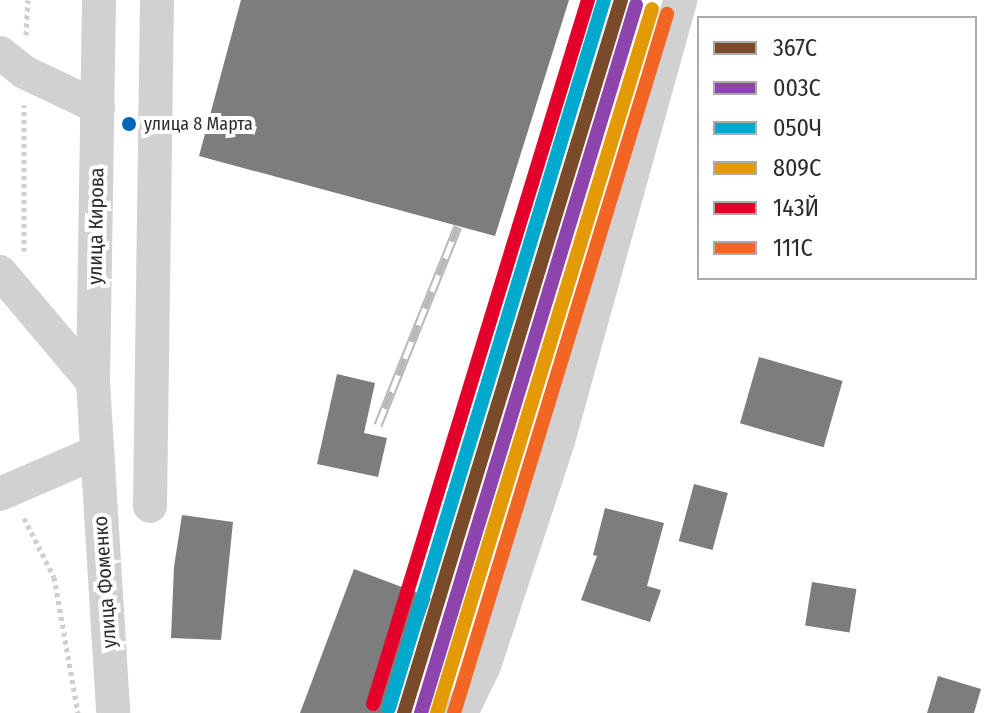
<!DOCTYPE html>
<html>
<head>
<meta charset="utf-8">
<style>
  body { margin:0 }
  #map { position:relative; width:993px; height:713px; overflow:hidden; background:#fff; font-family:"Fira Sans Condensed",sans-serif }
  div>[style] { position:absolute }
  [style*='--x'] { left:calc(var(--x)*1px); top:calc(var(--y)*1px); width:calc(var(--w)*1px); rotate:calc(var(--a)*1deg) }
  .building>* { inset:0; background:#7d7d7d; transform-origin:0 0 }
  .path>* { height:5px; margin-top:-2.5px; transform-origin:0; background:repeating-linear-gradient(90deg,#cecece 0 4px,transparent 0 8px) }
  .minor>* { height:34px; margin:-17px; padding:0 17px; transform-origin:17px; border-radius:17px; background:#d1d1d1 }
  .rail>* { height:9px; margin-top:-4.5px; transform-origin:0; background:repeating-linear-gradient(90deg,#fff 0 18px,#b8b8b8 0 36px); box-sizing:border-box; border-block:2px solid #b8b8b8 }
  .rail-1>* { height:14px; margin:-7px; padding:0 7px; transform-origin:7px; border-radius:7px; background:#7a4b2a }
  .rail-2>* { height:14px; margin:-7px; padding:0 7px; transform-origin:7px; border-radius:7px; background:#8e44ad }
  .rail-3>* { height:14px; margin:-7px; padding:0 7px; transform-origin:7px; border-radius:7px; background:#00a9ce }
  .rail-4>* { height:14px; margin:-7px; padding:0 7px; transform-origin:7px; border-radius:7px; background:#e39a04 }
  .rail-5>* { height:14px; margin:-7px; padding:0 7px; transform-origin:7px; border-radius:7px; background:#e4002b }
  .rail-6>* { height:14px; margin:-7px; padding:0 7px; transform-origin:7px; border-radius:7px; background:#f26522 }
  .dots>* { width:22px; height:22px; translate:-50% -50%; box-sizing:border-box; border:4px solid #fff; border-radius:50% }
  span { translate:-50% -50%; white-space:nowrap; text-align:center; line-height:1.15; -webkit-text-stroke:8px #fff; paint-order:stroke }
  .bus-label { font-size:18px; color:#2c2c2c }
  .left { translate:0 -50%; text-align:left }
  .street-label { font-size:20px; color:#2c2c2c }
  .legend { position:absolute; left:697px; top:16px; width:280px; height:264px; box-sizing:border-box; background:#fff; border:2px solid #ababab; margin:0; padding:10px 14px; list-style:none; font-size:24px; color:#2c2c2c }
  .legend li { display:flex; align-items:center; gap:16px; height:40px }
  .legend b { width:40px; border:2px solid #ababab }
</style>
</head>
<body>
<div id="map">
  <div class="building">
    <i style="clip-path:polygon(241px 0,569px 0,495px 236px,199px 156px)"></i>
    <i style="left:759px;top:357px;width:87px;height:69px;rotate:16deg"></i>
    <i style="clip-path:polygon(337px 374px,375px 383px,364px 433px,387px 438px,378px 477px,317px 464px)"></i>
    <i style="left:694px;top:484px;width:35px;height:59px;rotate:15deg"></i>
    <i style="clip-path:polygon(605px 508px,664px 523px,647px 586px,661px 590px,650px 622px,581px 600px,597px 556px,593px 555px)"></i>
    <i style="clip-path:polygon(182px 515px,233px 522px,221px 640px,171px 638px,174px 567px)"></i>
    <i style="clip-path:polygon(354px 569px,431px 598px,389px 713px,300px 713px)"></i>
    <i style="left:812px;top:582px;width:45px;height:44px;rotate:9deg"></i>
    <i style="clip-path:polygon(938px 676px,981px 689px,974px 713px,927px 713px)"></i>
  </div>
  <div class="path">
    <i style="--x:26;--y:35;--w:35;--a:-87"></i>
    <i style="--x:24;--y:251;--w:146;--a:-90"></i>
    <i style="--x:24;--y:518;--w:66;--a:63"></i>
    <i style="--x:54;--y:577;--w:138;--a:80"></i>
  </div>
  <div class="minor">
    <i style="--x:99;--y:0;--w:382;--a:90.9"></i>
    <i style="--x:93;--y:382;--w:332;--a:86.5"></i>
    <i style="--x:0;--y:53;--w:31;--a:38"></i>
    <i style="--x:24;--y:72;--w:82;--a:25.3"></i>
    <i style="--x:0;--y:272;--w:144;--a:49.8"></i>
    <i style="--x:0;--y:494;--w:106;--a:-23.4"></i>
    <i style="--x:150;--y:506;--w:506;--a:-89.21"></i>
    <i style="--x:461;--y:713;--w:52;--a:-63.9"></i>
    <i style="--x:484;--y:666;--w:237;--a:-71.8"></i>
    <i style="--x:558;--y:441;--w:458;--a:-74.5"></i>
  </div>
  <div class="rail">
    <i style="--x:378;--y:425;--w:214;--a:-68.1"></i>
  </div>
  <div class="rail-1">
    <i style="--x:404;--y:713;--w:745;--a:-73.07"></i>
  </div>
  <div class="rail-2">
    <i style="--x:421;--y:713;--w:740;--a:-73.11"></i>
  </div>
  <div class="rail-3">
    <i style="--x:389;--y:708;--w:740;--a:-73.11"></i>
  </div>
  <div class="rail-4">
    <i style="--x:437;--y:713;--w:736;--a:-73.02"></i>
  </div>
  <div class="rail-5">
    <i style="--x:373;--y:704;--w:736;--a:-73.02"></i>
  </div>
  <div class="rail-6">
    <i style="--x:454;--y:713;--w:731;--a:-73.05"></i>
  </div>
  <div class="dots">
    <i style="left:129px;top:124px;background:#0065bd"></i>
  </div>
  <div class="bus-label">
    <span class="left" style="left:144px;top:124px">улица 8 Марта</span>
  </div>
  <div class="street-label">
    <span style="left:96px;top:226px;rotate:-89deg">улица Кирова</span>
    <span style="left:105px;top:582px;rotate:-94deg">улица Фоменко</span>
  </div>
  <ul class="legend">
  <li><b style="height:10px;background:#7a4b2a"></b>367С</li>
  <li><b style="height:10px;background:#8e44ad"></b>003С</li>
  <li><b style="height:10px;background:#00a9ce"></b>050Ч</li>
  <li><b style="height:10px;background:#e39a04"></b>809С</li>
  <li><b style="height:10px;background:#e4002b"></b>143Й</li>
  <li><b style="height:10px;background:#f26522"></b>111С</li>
  </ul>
</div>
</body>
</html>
